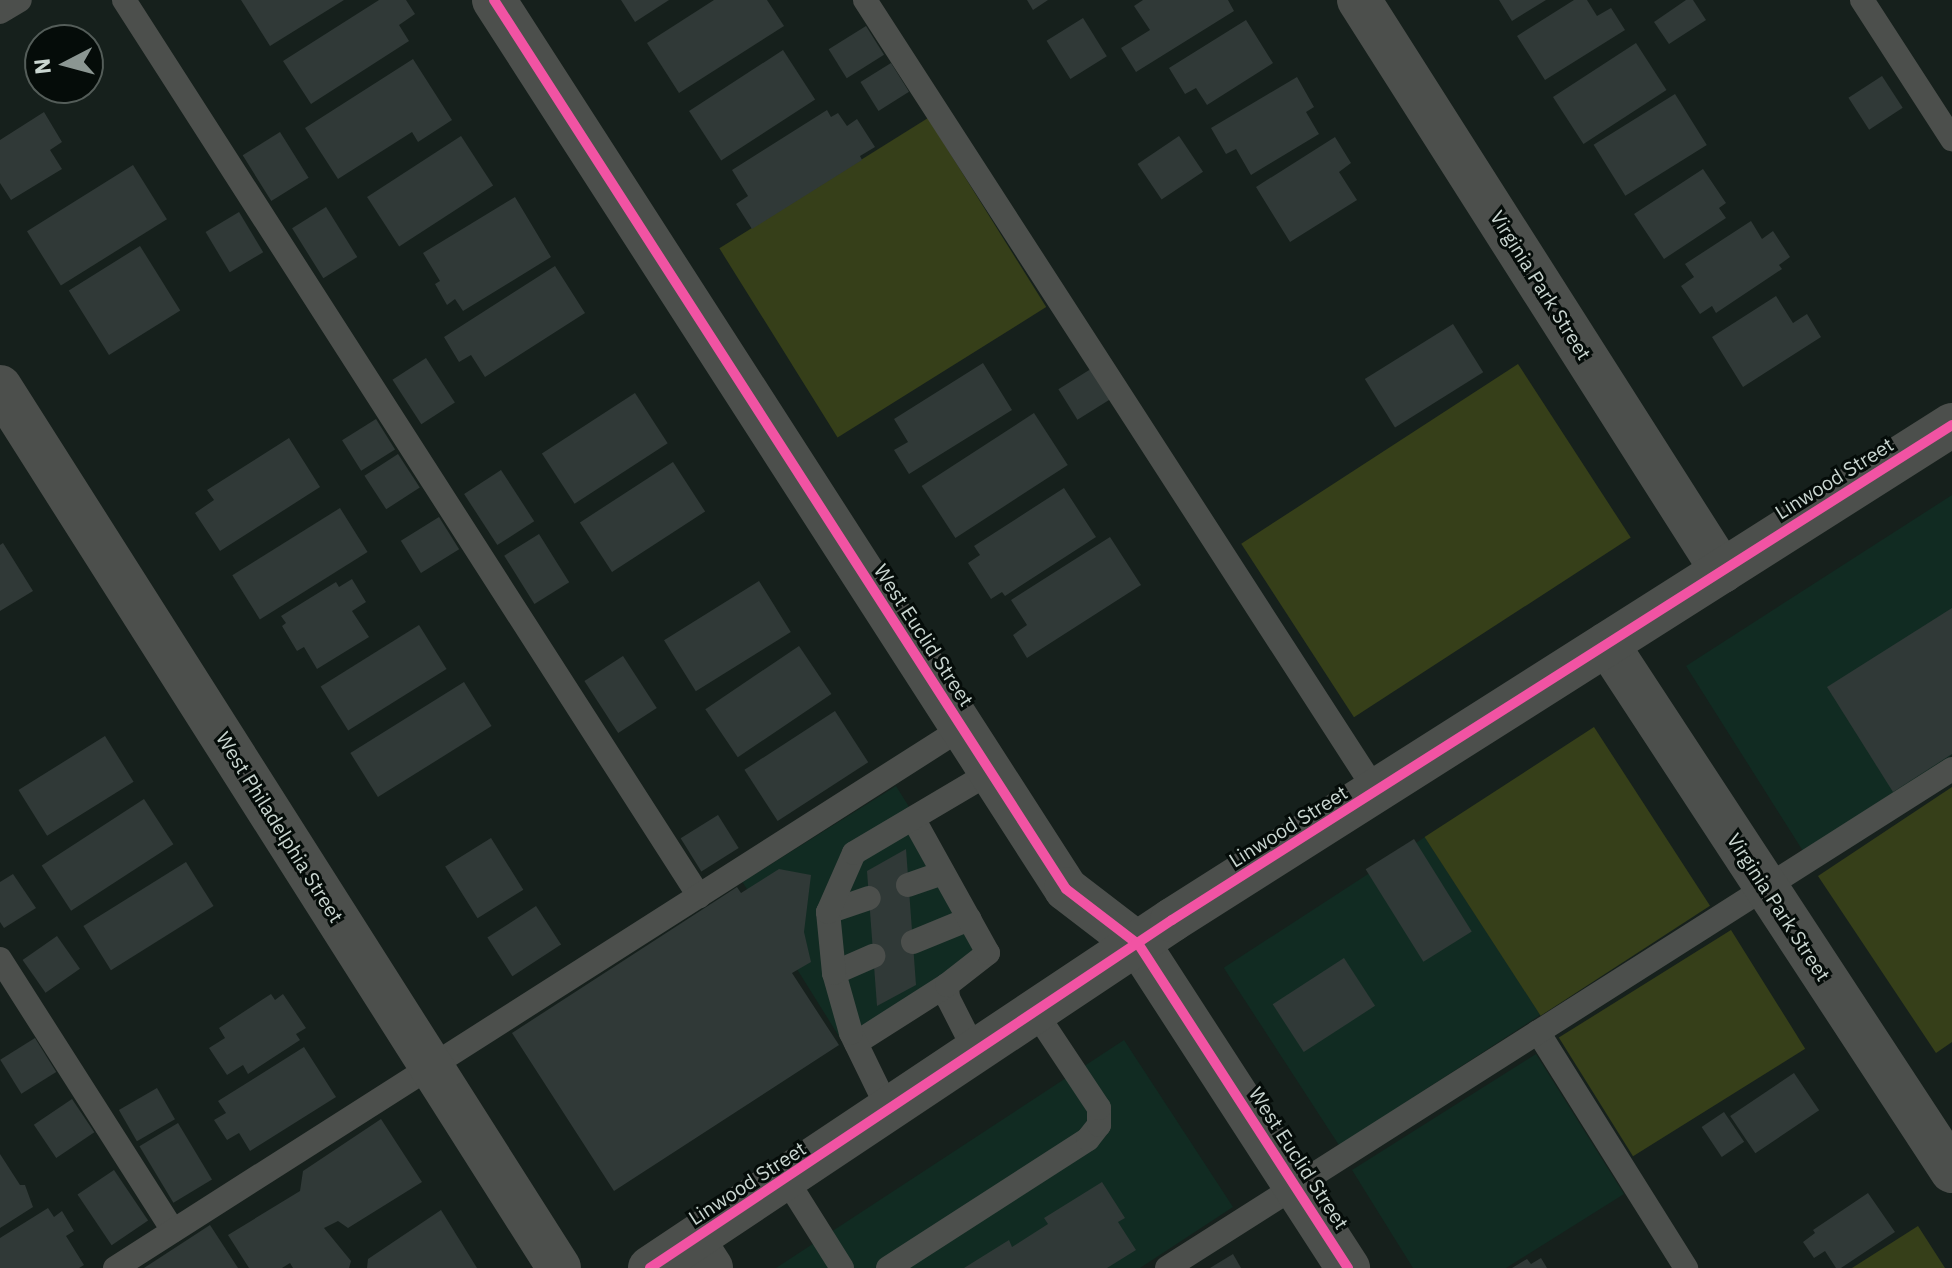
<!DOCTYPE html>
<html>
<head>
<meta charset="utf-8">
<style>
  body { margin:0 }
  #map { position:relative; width:1952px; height:1268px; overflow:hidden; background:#16201c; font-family:"IBM Plex Sans",sans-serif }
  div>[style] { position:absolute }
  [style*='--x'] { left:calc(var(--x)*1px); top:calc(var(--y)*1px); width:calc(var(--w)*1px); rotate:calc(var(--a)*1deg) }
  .built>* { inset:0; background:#112b22; transform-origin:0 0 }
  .green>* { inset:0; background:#363f19; transform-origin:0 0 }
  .building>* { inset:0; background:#303937; transform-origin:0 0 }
  .service>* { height:24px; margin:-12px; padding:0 12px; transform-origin:12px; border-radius:12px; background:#4c4f4c }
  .minor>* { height:44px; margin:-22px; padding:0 22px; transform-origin:22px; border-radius:22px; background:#4c4f4c }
  .tertiary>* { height:44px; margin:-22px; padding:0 22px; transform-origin:22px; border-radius:22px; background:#4c4f4c }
  .cycleway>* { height:10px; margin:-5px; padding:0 5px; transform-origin:5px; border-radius:5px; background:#f153a3 }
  span { translate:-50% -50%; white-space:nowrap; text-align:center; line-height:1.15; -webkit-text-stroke:6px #050c09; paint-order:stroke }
  .street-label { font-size:20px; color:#cad6d1 }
  .north { position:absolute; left:24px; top:24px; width:80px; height:80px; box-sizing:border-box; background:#050c09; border:2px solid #545d59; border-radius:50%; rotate:264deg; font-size:22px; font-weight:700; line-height:32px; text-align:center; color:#cad6d1 }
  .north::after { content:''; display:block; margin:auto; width:28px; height:36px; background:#8b9692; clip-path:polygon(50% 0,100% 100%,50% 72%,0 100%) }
</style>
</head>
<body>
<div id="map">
  <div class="built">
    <i style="clip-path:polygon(1952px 495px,1952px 755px,1803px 851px,1686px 666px)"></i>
    <i style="left:896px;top:786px;width:197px;height:181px;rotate:58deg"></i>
    <i style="left:1425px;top:837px;width:212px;height:240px;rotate:57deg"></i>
    <i style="clip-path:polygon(1124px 1040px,1233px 1207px,1140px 1268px,776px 1268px)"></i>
    <i style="clip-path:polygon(1536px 1054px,1624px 1194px,1506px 1268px,1413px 1268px,1352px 1170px)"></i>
  </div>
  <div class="green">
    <i style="left:928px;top:118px;width:223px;height:246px;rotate:58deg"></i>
    <i style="left:1518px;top:364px;width:207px;height:330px;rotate:57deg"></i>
    <i style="left:1594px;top:727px;width:213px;height:202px;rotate:57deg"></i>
    <i style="clip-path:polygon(1952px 787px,1952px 1042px,1936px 1053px,1818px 876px)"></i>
    <i style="left:1731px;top:930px;width:140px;height:203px;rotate:58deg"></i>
    <i style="clip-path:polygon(1918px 1226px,1945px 1268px,1852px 1268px)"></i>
  </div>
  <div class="building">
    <i style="clip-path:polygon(241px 0,344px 0,270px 46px)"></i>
    <i style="clip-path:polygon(379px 0,406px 0,415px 14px,399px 25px,409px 41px,311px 104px,283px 61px)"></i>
    <i style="clip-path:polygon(621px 0,669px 0,635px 22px)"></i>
    <i style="clip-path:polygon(714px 0,767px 0,784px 26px,679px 93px,647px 43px)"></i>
    <i style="clip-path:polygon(1027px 0,1048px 0,1033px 10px)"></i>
    <i style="clip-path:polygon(1143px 0,1228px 0,1234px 11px,1136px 72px,1121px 48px,1150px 30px,1134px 6px)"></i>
    <i style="clip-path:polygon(1499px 0,1546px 0,1512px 21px)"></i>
    <i style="clip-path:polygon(1574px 0,1587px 0,1597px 16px,1611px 8px,1625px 30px,1545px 80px,1517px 36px)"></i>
    <i style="clip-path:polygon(1686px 0,1693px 0,1706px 20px,1669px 44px,1654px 22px)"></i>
    <i style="left:1083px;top:18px;width:45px;height:43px;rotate:58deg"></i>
    <i style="clip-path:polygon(1246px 20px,1273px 63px,1207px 105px,1196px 88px,1185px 94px,1169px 68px)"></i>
    <i style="left:866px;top:26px;width:34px;height:44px;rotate:58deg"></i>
    <i style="left:1636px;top:43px;width:56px;height:99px;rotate:57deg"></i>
    <i style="left:783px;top:50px;width:59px;height:112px;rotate:57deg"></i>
    <i style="clip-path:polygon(413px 59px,452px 120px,418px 142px,412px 132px,338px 179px,305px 128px)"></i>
    <i style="left:891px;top:63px;width:34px;height:36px;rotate:58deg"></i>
    <i style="left:1882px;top:76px;width:38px;height:40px;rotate:57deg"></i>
    <i style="clip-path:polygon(1297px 77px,1314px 107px,1306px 112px,1319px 134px,1251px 175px,1236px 149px,1226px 154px,1211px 128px)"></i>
    <i style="left:1675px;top:94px;width:60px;height:96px;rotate:58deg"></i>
    <i style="clip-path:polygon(827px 110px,831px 117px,838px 113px,847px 126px,857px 119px,875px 147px,860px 156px,862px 160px,752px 229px,736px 204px,748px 196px,732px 170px)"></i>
    <i style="clip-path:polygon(44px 112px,62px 142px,50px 150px,62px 169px,11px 200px,0 183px,0 140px)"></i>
    <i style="left:280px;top:132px;width:54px;height:44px;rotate:58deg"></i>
    <i style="left:461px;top:136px;width:59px;height:112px;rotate:57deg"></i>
    <i style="left:1179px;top:136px;width:43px;height:50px;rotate:56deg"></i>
    <i style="clip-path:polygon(1335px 137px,1351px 163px,1339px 172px,1357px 200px,1290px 242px,1256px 187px)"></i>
    <i style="left:133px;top:165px;width:64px;height:125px;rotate:58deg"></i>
    <i style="clip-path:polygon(1703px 169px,1726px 203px,1719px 208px,1726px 218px,1664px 259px,1634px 214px)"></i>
    <i style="clip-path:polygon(515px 197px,551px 257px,463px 311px,455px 299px,447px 305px,435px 284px,440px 281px,423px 253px)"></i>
    <i style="left:326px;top:207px;width:59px;height:40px;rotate:58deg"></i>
    <i style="left:239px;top:212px;width:47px;height:39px;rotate:59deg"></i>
    <i style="clip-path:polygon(1751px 221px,1762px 239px,1773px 231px,1790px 257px,1779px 265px,1782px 269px,1716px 313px,1712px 306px,1700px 314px,1681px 286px,1694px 277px,1685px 264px)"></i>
    <i style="left:140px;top:246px;width:76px;height:84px;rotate:58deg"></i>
    <i style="clip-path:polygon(555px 266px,585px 313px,485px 377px,471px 355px,459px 362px,444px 337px)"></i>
    <i style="clip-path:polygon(1776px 296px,1793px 323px,1807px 314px,1821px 337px,1743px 387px,1712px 337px)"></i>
    <i style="left:1453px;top:324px;width:57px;height:104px;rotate:58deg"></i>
    <i style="left:426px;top:358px;width:53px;height:40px;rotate:57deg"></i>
    <i style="clip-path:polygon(983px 363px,1012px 410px,909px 474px,894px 450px,908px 442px,894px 419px)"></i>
    <i style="left:1094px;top:367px;width:36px;height:42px;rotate:58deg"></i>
    <i style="left:635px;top:393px;width:60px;height:111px;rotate:57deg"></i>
    <i style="left:1034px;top:413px;width:62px;height:134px;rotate:57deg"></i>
    <i style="left:376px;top:419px;width:36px;height:40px;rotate:58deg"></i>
    <i style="clip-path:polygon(289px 438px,320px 487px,220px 551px,195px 513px,214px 500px,207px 490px)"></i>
    <i style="left:398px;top:454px;width:40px;height:40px;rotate:57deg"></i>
    <i style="left:673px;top:462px;width:59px;height:111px;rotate:57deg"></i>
    <i style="left:501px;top:470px;width:61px;height:44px;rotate:57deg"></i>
    <i style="clip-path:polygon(1064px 488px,1096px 537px,1005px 596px,1002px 592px,991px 599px,968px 563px,980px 555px,974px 546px)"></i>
    <i style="left:340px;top:508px;width:52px;height:127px;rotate:58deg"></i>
    <i style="left:439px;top:517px;width:38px;height:45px;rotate:58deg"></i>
    <i style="left:539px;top:534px;width:57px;height:41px;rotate:58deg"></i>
    <i style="clip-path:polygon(1110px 537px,1141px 585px,1027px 658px,1013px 635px,1027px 625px,1011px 600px)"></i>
    <i style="clip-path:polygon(3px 543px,33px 591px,0 611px,0 545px)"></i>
    <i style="clip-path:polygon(352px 579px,366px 602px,352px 611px,369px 637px,317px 669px,304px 647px,297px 651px,282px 626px,286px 623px,281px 616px,336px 582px,339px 587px)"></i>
    <i style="left:759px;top:581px;width:60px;height:112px;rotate:58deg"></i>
    <i style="clip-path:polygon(1952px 608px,1952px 754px,1893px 792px,1827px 687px)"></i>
    <i style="left:419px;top:625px;width:52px;height:116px;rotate:58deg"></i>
    <i style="left:799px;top:646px;width:58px;height:113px;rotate:56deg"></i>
    <i style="left:623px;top:656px;width:62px;height:46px;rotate:57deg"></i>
    <i style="left:464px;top:682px;width:52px;height:134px;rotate:58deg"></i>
    <i style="left:835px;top:711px;width:61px;height:108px;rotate:57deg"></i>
    <i style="left:105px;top:736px;width:54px;height:102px;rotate:58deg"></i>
    <i style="left:144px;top:799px;width:54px;height:122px;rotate:57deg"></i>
    <i style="left:718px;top:815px;width:39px;height:44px;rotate:58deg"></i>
    <i style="left:491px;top:838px;width:61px;height:54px;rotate:58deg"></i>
    <i style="left:1414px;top:839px;width:109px;height:57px;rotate:58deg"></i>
    <i style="clip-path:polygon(906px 849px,916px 985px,877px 1006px,867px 871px)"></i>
    <i style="left:186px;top:862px;width:52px;height:121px;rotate:58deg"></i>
    <i style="clip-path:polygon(779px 869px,811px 875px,804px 932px,811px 962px,792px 973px,839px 1045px,614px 1191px,512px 1033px,737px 887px,741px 893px)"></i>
    <i style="clip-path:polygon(13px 874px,36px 908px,4px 928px,0 922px,0 882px)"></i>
    <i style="left:536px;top:906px;width:46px;height:58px;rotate:57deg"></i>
    <i style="left:57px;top:936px;width:40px;height:42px;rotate:55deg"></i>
    <i style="left:1344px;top:958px;width:57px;height:85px;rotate:57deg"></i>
    <i style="clip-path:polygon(271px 994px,275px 1000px,283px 994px,306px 1028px,296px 1034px,300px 1040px,248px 1074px,243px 1065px,227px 1075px,209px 1048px,225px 1038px,219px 1028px)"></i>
    <i style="left:35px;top:1038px;width:40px;height:41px;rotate:58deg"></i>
    <i style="clip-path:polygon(304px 1047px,336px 1097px,250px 1151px,239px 1133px,227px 1140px,214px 1120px,226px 1113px,218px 1101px)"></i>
    <i style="left:1794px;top:1073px;width:45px;height:77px;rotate:56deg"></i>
    <i style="left:157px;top:1088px;width:36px;height:44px;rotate:60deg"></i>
    <i style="left:72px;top:1099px;width:40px;height:46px;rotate:56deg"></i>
    <i style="left:1724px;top:1112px;width:36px;height:27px;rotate:56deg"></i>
    <i style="clip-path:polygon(381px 1119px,422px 1182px,348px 1228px,338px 1221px,324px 1228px,351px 1261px,349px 1268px,293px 1268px,290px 1263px,282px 1268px,249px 1268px,228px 1235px,300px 1191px,303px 1171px)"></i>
    <i style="left:178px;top:1123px;width:66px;height:45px;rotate:59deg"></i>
    <i style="clip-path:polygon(0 1154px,20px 1185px,25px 1185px,33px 1207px,0 1228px)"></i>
    <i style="left:114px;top:1170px;width:61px;height:44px;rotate:56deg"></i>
    <i style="clip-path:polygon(1102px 1182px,1125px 1218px,1118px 1222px,1136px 1250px,1107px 1268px,964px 1268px,1009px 1240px,1012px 1247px,1048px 1224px,1044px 1218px)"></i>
    <i style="clip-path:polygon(1868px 1193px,1895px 1232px,1841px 1268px,1836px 1268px,1825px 1251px,1814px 1258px,1803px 1242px,1815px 1233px,1813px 1230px)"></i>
    <i style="clip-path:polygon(48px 1208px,54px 1217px,62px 1211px,74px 1231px,66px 1236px,84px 1265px,79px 1268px,0 1268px,0 1238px)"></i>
    <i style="clip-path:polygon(441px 1210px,477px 1268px,367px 1268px,368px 1259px)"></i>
    <i style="clip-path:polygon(210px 1225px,238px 1268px,144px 1268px)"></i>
    <i style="clip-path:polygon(1233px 1254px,1241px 1268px,1210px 1268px)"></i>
    <i style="clip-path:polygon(1541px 1258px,1547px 1268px,1512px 1268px,1527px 1259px,1531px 1264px)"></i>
  </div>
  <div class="service">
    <i style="--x:124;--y:0;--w:1065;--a:57.31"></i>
    <i style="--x:865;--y:0;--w:942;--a:57.14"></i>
    <i style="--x:1862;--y:0;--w:166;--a:57.1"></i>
    <i style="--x:0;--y:12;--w:23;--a:-31"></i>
    <i style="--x:908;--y:885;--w:37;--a:-19"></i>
    <i style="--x:828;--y:912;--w:43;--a:-18.9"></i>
    <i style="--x:913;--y:942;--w:61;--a:-22.3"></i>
    <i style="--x:0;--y:959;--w:322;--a:57.5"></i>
    <i style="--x:834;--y:973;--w:43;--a:-23.6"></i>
    <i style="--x:947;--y:985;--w:13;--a:86"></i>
    <i style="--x:948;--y:998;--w:57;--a:63"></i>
    <i style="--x:1538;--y:1032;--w:279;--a:57.9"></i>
    <i style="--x:856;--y:1043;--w:108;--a:-32.5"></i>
    <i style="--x:947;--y:985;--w:52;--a:-38"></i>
    <i style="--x:988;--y:953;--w:154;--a:-119.1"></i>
    <i style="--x:889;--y:1111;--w:87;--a:-116"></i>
    <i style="--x:851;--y:1033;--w:62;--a:-105.8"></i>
    <i style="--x:834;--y:973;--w:61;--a:-95.6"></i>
    <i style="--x:828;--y:912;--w:64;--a:-66.2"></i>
    <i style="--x:854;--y:853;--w:159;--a:-30.6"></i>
    <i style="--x:786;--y:1179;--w:105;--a:57.8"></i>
    <i style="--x:115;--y:1268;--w:1004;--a:-32.52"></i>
    <i style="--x:888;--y:1268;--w:238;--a:-32.8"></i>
    <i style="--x:1088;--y:1139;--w:18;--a:-52"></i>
    <i style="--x:1099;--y:1125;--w:17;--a:-90"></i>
    <i style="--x:1099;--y:1108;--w:114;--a:-123.6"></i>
    <i style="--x:1167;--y:1268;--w:930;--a:-32.44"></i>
  </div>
  <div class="minor">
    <i style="--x:494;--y:0;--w:1057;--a:57.24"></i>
    <i style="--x:1066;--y:889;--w:92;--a:37.5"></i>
    <i style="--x:1139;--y:945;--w:385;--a:57.1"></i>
    <i style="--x:1359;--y:0;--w:677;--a:57.55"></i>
    <i style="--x:0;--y:387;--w:1043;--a:57.6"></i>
    <i style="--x:1607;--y:644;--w:630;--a:56.79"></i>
    <i style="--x:693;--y:1240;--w:33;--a:57"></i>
  </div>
  <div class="tertiary">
    <i style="--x:650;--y:1268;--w:627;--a:-33.69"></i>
    <i style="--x:1172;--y:920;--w:924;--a:-32.4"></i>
  </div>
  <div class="cycleway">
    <i style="--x:494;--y:0;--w:1057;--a:57.24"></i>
    <i style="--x:1066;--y:889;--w:92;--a:37.5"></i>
    <i style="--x:1139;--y:945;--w:385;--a:57.1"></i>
    <i style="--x:650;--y:1268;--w:627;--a:-33.69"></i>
    <i style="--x:1172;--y:920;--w:924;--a:-32.4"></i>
  </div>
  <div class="street-label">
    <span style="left:1541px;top:285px;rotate:58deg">Virginia Park Street</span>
    <span style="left:1834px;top:478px;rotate:-32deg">Linwood Street</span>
    <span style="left:924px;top:635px;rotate:57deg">West Euclid Street</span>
    <span style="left:1288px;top:826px;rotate:-32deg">Linwood Street</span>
    <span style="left:280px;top:827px;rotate:58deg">West Philadelphia Street</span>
    <span style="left:1779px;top:907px;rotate:57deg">Virginia Park Street</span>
    <span style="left:1299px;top:1158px;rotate:57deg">West Euclid Street</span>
    <span style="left:747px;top:1183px;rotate:-33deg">Linwood Street</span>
  </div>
  <div class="north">N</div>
</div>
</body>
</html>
